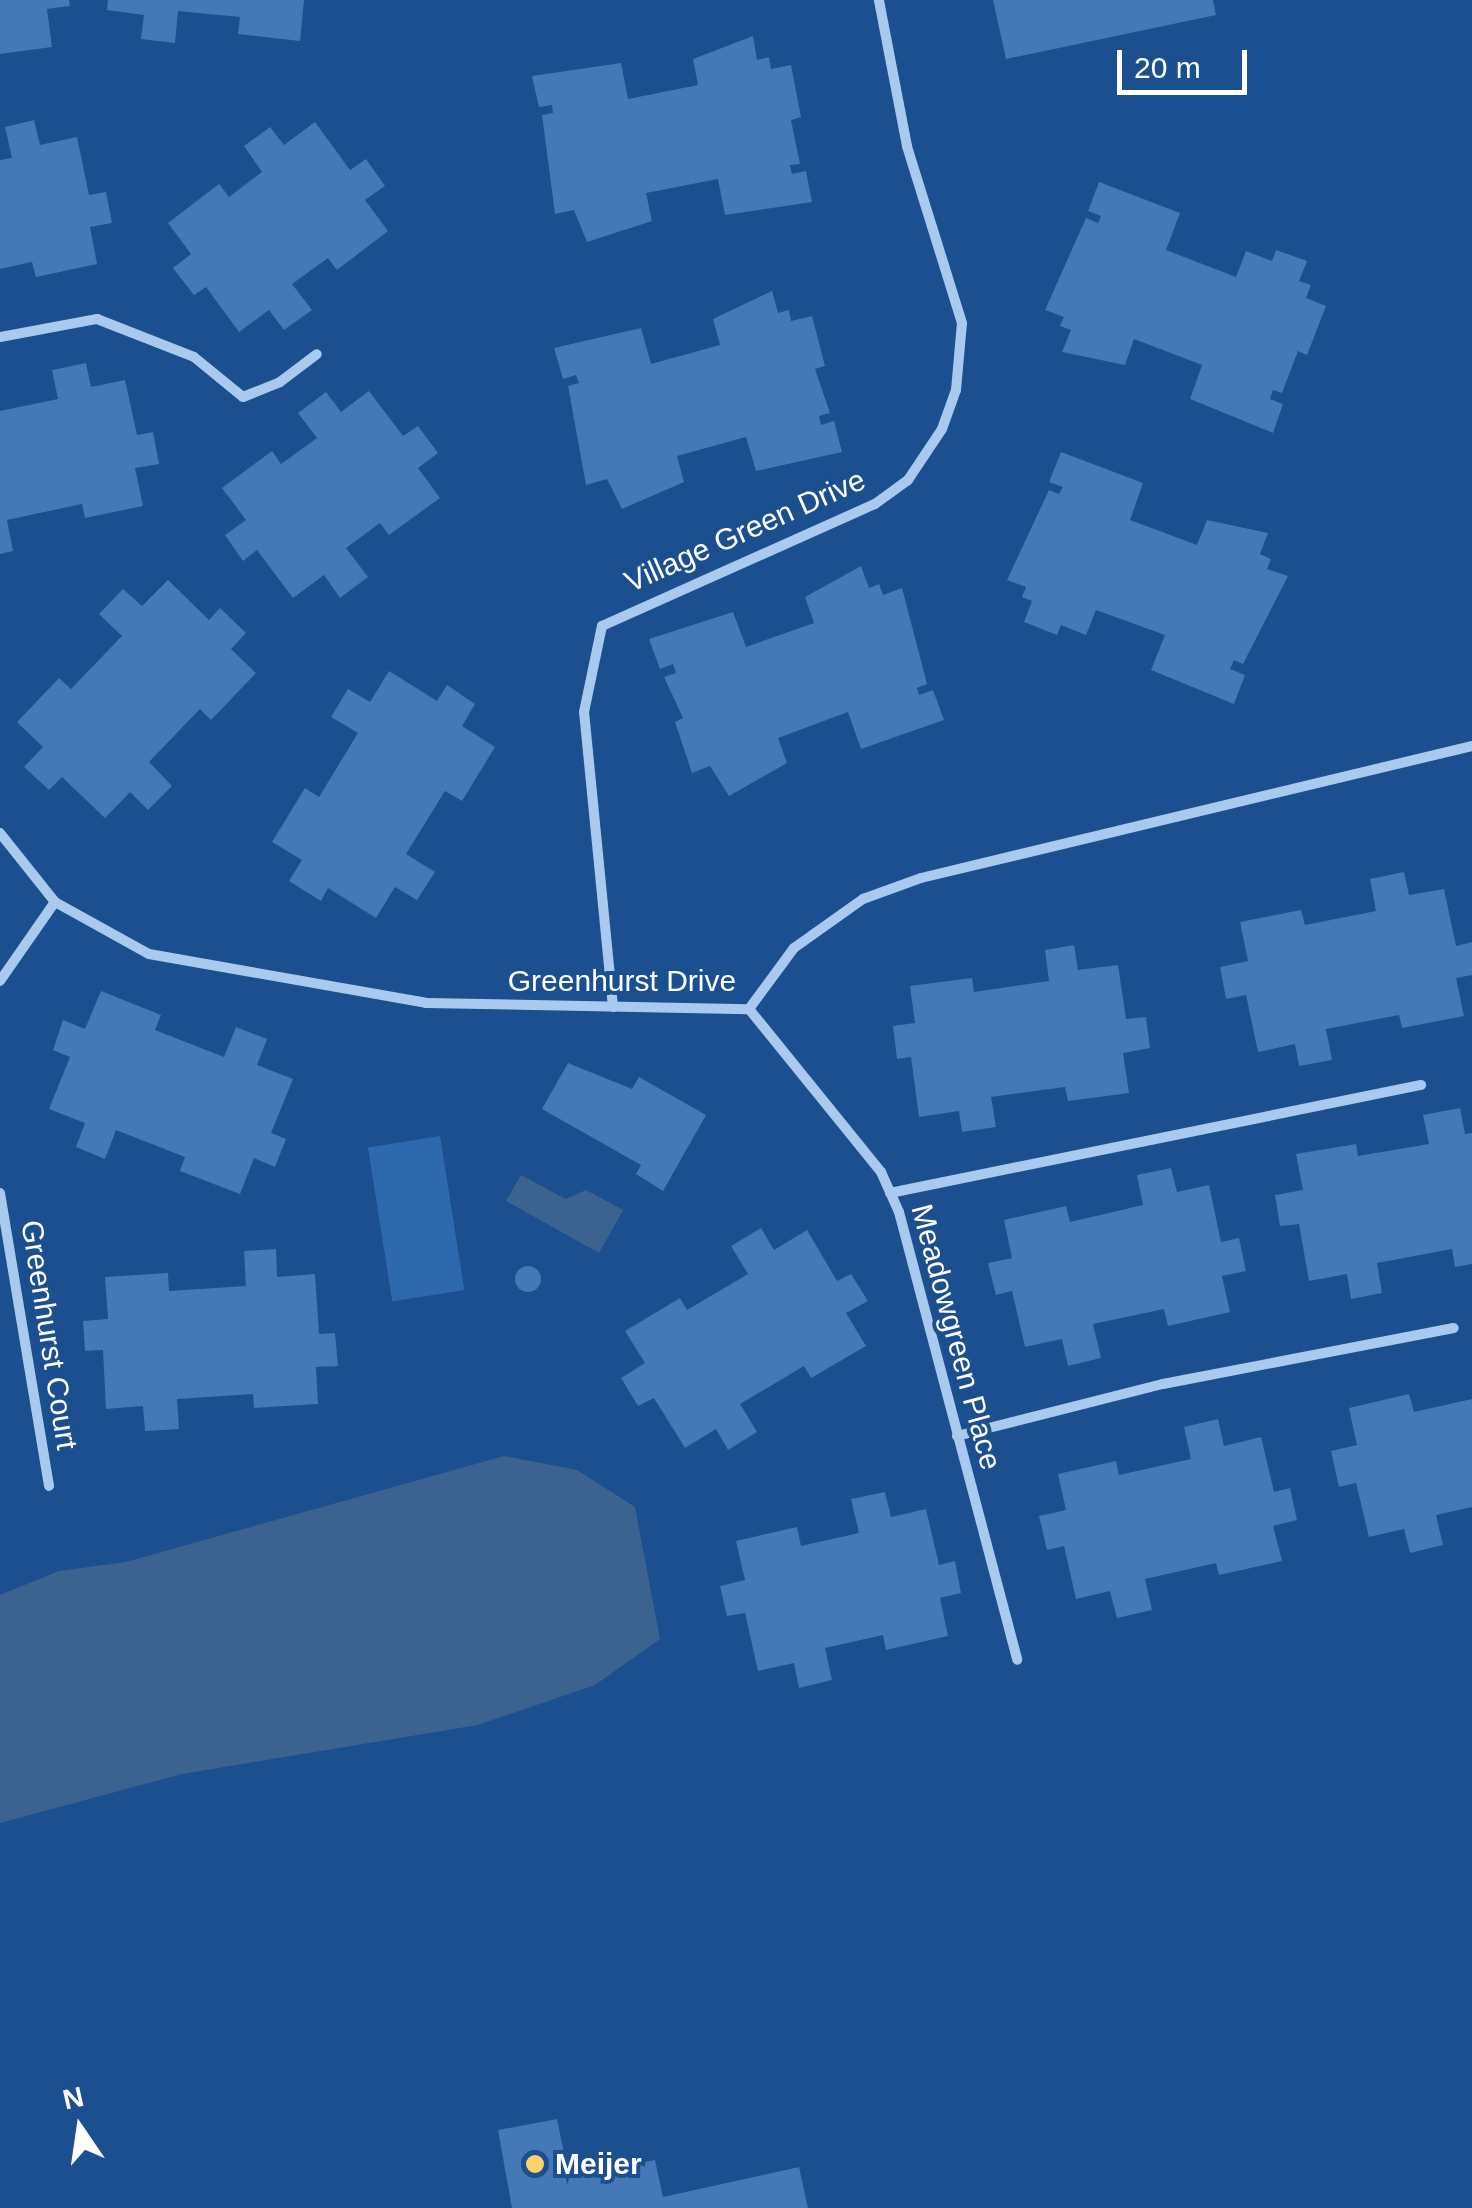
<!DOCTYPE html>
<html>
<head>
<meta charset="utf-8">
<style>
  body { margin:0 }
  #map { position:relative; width:1472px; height:2208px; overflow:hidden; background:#1b4f8f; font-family:Helvetica,sans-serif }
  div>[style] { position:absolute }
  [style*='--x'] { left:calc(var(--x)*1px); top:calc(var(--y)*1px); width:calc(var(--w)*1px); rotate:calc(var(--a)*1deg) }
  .green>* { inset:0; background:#2e69ad; transform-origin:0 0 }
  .water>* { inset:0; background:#3c6290 }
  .building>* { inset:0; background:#4478b7 }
  .round { border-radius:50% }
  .street>* { height:10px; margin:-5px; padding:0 5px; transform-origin:5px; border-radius:5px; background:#a9c9ee }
  .dots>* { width:28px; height:28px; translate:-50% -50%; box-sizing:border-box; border:5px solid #1b4f8f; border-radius:50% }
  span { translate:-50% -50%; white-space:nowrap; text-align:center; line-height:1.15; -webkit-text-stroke:8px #1b4f8f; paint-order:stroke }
  .street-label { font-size:30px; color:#fff }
  .poi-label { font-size:30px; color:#fff; font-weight:700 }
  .left { translate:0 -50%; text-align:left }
  .north { position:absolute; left:30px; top:2078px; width:100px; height:100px; -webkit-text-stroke:8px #1b4f8f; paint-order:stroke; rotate:347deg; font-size:28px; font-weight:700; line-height:40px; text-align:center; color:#fff }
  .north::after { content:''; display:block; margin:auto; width:35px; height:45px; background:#fff; clip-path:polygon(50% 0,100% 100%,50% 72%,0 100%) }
  .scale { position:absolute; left:1117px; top:50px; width:130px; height:45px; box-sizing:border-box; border:5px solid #fff; border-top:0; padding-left:12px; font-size:30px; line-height:35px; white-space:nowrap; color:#fff; -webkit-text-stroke:8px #1b4f8f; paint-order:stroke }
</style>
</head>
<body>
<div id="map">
  <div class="green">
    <i style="left:440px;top:1136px;width:156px;height:73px;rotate:81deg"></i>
  </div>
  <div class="water">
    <i style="clip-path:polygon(521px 1175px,566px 1199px,586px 1190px,623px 1210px,599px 1253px,506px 1201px)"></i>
    <i style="clip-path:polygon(504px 1456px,577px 1470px,635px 1507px,660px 1639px,595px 1685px,478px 1725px,182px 1774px,0 1823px,0 1595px,59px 1571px,126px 1562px)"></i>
  </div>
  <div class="building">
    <i style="clip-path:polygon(0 0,69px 0,70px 6px,47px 9px,52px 47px,0 54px)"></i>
    <i style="clip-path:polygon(108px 0,304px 0,300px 41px,238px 34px,240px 17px,178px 11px,175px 43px,141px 39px,144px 15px,107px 10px)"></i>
    <i style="clip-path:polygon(993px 0,1213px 0,1216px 15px,1006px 59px)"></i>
    <i style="clip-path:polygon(753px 36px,757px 60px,769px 57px,771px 69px,791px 65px,801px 117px,791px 120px,800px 164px,790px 165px,792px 174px,806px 171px,812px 202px,725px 215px,718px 179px,646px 193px,652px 221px,587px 242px,574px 210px,555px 214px,542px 115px,553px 113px,552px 105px,539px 107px,532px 76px,621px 63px,628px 99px,698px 85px,693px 59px)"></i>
    <i style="clip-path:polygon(34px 120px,40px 145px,77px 137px,89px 195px,106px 192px,112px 223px,90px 227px,97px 264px,36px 277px,32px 262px,0 269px,0 160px,12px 158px,5px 127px)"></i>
    <i style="clip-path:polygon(315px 122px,350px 170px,366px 159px,385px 186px,365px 200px,388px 231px,337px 270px,328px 258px,292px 284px,312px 310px,284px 330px,269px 310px,239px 332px,206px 287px,194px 295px,173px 268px,191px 254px,168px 223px,219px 184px,229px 197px,262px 172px,244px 146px,270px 127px,284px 145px)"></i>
    <i style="clip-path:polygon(1099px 182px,1180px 213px,1166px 250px,1236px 277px,1246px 251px,1272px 261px,1276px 250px,1307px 261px,1299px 281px,1311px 285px,1306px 298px,1326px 306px,1307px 355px,1298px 351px,1282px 393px,1273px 390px,1270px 399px,1283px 404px,1273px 433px,1190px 399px,1202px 365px,1134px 339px,1125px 365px,1062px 352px,1071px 330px,1060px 326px,1064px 317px,1045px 310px,1086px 218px,1098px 223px,1101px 216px,1088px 211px)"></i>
    <i style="clip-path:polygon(772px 291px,778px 313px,789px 310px,791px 321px,812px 316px,825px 366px,815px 369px,830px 413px,819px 416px,821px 425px,834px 421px,842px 452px,756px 471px,746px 437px,677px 456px,684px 482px,622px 509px,607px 479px,586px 485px,568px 386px,579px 383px,576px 375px,563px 379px,554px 348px,641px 328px,651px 364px,720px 345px,713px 319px)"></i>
    <i style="clip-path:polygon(86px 363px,91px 387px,125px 380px,137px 435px,153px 432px,159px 464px,135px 468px,143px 506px,85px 518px,82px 504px,7px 520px,13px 551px,0 554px,0 411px,58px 399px,52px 370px)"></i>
    <i style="clip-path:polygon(369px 391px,403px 436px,418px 426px,438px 453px,418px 468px,440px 498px,389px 535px,380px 523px,346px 548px,368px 577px,340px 598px,324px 575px,293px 598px,257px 550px,243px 561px,225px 535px,246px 520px,222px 488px,272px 451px,281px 464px,317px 438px,298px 413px,326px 392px,341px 412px)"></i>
    <i style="clip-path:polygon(1061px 452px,1143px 483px,1130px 520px,1197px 545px,1207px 520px,1268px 533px,1260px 554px,1271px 559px,1267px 569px,1288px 576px,1243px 664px,1234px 660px,1230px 669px,1245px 675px,1234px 704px,1151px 670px,1165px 635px,1096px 610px,1086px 635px,1061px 625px,1057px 635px,1024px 622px,1032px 601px,1022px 597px,1026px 587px,1007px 580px,1049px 490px,1059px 494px,1063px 487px,1049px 482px)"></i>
    <i style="clip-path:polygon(861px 566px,869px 588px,879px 584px,883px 595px,902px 588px,927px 684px,917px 688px,919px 695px,933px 690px,944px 720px,861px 749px,848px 712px,778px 738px,787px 763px,729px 796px,710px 766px,692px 773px,675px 722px,683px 718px,664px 677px,676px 673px,673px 664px,660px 669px,649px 639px,733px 612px,746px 647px,814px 623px,805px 597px)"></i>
    <i style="clip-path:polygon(168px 580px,209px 620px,220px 608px,246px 633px,231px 649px,256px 673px,211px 720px,200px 709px,149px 762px,172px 786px,148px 810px,130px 792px,105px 818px,62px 777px,49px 790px,24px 767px,43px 747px,17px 722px,59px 678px,71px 689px,122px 636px,99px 614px,123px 589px,142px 606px)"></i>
    <i style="clip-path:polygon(389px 671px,437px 701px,447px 685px,475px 704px,462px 726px,495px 747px,462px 801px,445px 791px,406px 854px,435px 872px,417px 900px,395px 887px,376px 918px,328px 888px,321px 901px,289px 881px,302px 860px,272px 842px,305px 788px,319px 797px,358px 733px,331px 717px,348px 689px,370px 702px)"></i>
    <i style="clip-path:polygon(1404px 872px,1409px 895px,1444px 889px,1456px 946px,1472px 942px,1472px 975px,1456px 978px,1464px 1016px,1402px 1028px,1399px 1015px,1326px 1029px,1332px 1060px,1299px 1066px,1295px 1044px,1258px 1052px,1246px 995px,1226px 999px,1220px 967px,1248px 961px,1240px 922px,1301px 910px,1305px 925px,1376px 911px,1370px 879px)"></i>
    <i style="clip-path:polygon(1074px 945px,1078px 970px,1118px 965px,1126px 1019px,1146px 1017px,1150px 1048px,1123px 1053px,1129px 1093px,1068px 1101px,1065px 1087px,991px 1097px,996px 1127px,962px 1132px,959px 1111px,919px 1117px,911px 1057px,897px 1059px,893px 1026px,915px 1023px,910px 986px,972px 978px,974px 992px,1049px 981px,1045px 950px)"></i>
    <i style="clip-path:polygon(101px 991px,161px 1015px,155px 1030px,224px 1057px,236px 1027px,267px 1039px,257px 1065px,293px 1079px,271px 1133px,286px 1139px,275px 1167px,254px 1158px,240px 1194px,180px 1171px,185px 1157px,116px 1130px,105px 1159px,76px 1147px,85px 1123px,49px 1109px,70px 1057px,53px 1050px,63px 1020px,85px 1029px)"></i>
    <i style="clip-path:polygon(568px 1063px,632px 1089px,639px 1077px,706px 1115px,663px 1191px,636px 1174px,641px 1165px,542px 1109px)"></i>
    <i style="clip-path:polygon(1460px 1108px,1465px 1134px,1472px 1133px,1472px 1264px,1455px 1267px,1452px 1249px,1377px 1263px,1382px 1293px,1351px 1299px,1347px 1274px,1309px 1281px,1299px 1224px,1280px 1226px,1275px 1195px,1303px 1190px,1296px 1154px,1356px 1144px,1358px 1156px,1429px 1144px,1423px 1115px)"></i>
    <i style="clip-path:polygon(1171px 1168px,1177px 1192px,1209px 1185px,1221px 1242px,1239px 1238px,1246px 1271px,1222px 1276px,1230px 1312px,1168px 1326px,1164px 1309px,1093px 1324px,1101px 1358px,1068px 1366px,1062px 1339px,1025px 1347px,1012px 1291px,996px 1295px,988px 1263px,1012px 1258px,1004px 1220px,1066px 1206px,1070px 1222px,1143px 1205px,1137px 1175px)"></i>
    <i style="clip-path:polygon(761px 1228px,774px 1250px,807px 1230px,837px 1281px,851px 1274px,868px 1301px,846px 1313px,866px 1346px,811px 1378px,804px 1366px,740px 1404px,757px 1432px,728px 1450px,716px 1429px,685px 1448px,654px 1398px,638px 1406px,621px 1378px,645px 1363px,625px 1331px,680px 1298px,687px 1310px,748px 1274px,731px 1246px)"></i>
    <i style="clip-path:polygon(276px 1249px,277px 1277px,315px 1274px,319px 1334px,335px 1333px,338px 1366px,316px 1367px,318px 1404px,254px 1408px,253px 1394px,177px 1399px,179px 1429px,145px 1431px,143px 1406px,106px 1409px,103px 1350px,85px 1351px,83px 1321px,108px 1319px,105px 1277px,168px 1273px,169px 1291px,246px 1286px,244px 1251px)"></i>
    <i class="round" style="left:515px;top:1266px;width:26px;height:26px"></i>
    <i style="clip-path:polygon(1409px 1394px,1414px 1412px,1472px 1399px,1472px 1507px,1436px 1515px,1443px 1545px,1410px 1553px,1404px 1529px,1369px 1537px,1356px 1483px,1339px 1487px,1331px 1451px,1357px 1445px,1349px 1408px)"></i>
    <i style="clip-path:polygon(1218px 1419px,1224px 1446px,1261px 1437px,1274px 1492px,1290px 1488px,1297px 1520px,1273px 1526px,1282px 1561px,1219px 1575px,1216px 1563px,1145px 1579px,1152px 1610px,1117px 1618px,1110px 1591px,1076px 1599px,1064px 1546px,1047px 1550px,1039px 1516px,1066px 1510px,1058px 1474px,1116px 1461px,1119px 1475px,1191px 1459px,1184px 1427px)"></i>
    <i style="clip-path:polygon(885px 1492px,891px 1517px,926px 1509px,939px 1565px,955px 1561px,961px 1593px,940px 1598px,948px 1636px,886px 1650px,883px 1635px,825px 1648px,832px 1680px,799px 1688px,794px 1663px,758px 1671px,745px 1613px,727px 1616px,720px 1586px,745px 1580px,736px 1541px,797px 1527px,801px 1546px,859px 1533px,851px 1499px)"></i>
    <i style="clip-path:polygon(557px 2119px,569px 2177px,655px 2160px,663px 2197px,799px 2167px,808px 2208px,512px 2208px,498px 2130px)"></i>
  </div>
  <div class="street">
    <i style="--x:0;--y:337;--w:99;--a:-10.5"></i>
    <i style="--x:97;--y:319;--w:104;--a:21.4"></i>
    <i style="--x:194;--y:357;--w:63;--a:39.2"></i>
    <i style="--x:243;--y:397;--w:40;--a:-22"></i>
    <i style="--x:280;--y:382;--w:46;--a:-37.1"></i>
    <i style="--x:0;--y:833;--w:88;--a:51.4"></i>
    <i style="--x:55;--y:902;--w:107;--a:29"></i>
    <i style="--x:149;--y:954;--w:281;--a:10"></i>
    <i style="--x:426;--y:1003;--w:323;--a:1.1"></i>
    <i style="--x:749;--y:1009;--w:76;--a:-53.6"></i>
    <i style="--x:794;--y:948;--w:85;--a:-35.4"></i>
    <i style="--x:863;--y:899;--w:62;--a:-19.9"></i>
    <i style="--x:921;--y:878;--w:567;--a:-13.47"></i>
    <i style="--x:0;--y:981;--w:96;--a:-55.2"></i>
    <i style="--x:613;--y:1007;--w:296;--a:-95.6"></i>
    <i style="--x:584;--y:712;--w:88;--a:-78.2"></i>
    <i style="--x:602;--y:626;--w:299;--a:-24.1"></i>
    <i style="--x:875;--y:504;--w:41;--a:-36"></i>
    <i style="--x:908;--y:480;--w:61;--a:-56.3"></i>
    <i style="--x:942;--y:429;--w:41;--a:-70.3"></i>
    <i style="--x:956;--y:390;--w:67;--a:-84.9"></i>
    <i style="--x:962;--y:323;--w:185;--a:-107.3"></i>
    <i style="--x:907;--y:146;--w:149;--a:-100.9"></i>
    <i style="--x:749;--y:1009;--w:210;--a:51"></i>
    <i style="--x:881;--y:1172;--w:44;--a:65.8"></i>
    <i style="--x:899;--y:1212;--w:463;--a:75.2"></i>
    <i style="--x:0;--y:1193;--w:297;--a:80.5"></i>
    <i style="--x:890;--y:1193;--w:542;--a:-11.5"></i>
    <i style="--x:957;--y:1436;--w:212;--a:-14.2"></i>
    <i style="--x:1163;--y:1384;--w:296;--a:-10.9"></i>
  </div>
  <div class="dots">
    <i style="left:535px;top:2164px;background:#ffd166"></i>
  </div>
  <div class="street-label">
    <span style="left:745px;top:531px;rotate:-24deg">Village Green Drive</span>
    <span style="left:622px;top:981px">Greenhurst Drive</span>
    <span style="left:49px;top:1335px;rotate:81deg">Greenhurst Court</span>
    <span style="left:956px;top:1337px;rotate:75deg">Meadowgreen Place</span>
  </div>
  <div class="poi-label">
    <span class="left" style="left:555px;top:2164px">Meijer</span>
  </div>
  <div class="north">N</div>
  <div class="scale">20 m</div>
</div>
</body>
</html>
